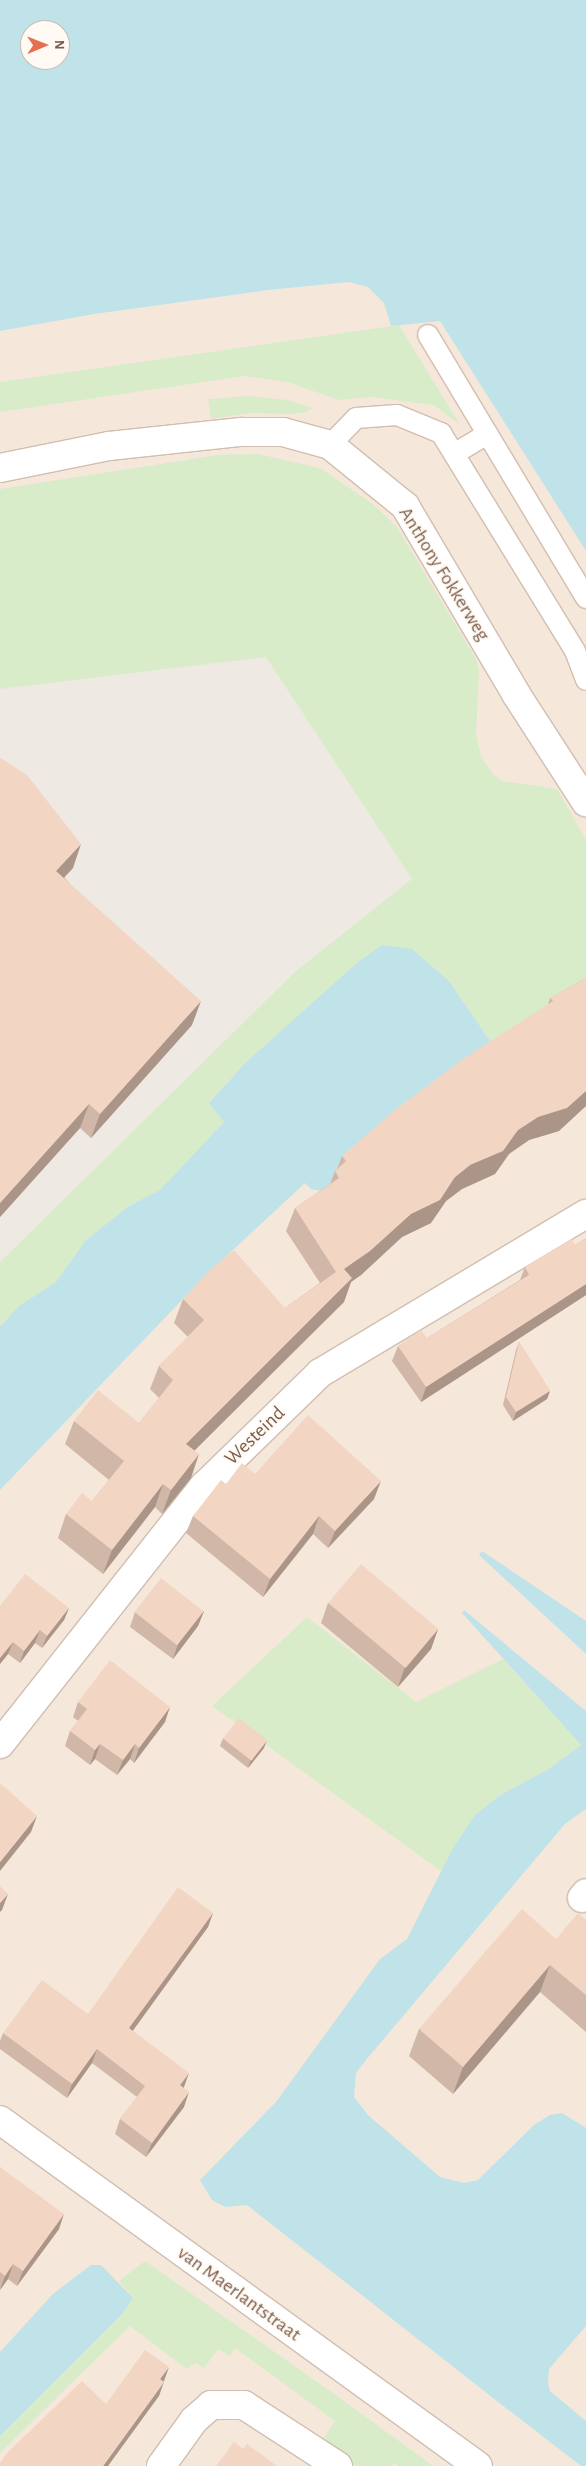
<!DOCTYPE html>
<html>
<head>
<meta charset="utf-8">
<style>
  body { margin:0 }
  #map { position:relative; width:586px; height:2466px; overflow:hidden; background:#fdf6ec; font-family:"Alegreya Sans",sans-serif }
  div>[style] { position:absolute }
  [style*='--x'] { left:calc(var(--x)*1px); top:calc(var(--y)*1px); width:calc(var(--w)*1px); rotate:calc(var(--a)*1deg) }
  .residential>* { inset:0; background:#f5e8da }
  .industrial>* { inset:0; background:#efe9e4 }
  .green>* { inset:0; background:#d8ecc9 }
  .water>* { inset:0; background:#bfe3e8 }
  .roads { filter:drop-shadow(1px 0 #d1beb0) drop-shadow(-1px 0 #d1beb0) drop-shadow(0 1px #d1beb0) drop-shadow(0 -1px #d1beb0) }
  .lane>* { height:20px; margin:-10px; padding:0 10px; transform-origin:10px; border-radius:10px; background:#fff }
  .street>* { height:28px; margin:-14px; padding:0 14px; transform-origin:14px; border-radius:14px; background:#fff }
  .secondary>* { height:28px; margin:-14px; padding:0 14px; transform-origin:14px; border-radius:14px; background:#fff }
  .wall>* { inset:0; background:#d1b7a8 }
  .shaded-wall>* { inset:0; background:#aa9588 }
  .building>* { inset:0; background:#f3d5c3; transform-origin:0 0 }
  span { translate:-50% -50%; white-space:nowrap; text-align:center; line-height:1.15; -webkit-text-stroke:4px #fffaf3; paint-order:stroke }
  .street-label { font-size:20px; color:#7a5c4d }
  .north { position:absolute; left:20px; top:20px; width:50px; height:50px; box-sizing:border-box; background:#fffaf3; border:1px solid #cabbb1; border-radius:50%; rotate:89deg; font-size:14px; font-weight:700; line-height:20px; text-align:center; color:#7a5c4d }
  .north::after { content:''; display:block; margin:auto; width:18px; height:22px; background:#e76f51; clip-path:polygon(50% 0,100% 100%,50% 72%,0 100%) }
</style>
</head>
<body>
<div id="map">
  <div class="residential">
    <i style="clip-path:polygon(424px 237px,586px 276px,586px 2466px,0 2466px,0 306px)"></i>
  </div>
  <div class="industrial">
    <i style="clip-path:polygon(266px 657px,412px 879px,296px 971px,0 1266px,0 687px)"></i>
  </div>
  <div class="green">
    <i style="clip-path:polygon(399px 325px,460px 425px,434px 405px,370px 397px,339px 400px,287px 382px,245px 376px,0 412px,0 382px)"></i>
    <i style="clip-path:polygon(248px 396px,288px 400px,313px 408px,306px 412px,292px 414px,249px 413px,211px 419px,208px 399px)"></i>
    <i style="clip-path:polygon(258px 454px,320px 468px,373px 504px,397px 527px,476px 659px,479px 670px,476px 735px,481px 756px,493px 774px,502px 781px,557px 789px,586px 840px,586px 996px,499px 1054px,449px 981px,412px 949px,358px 962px,245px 1063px,209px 1102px,224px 1122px,160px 1190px,129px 1206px,86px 1240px,56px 1282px,19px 1306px,0 1325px,0 1262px,296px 971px,412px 879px,266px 657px,0 689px,0 489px,218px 455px)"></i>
    <i style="clip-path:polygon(307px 1617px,416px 1702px,503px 1659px,581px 1745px,547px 1770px,500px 1795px,475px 1815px,441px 1871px,212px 1706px)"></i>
    <i style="clip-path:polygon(145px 2261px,340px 2398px,433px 2466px,398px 2466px,394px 2463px,392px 2466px,355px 2466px,322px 2441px,335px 2421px,235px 2348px,230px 2356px,218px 2349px,204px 2368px,195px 2363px,187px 2369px,130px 2326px,0 2453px,0 2436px,123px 2313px,133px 2298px,119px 2281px)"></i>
  </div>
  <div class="water">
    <i style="clip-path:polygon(evenodd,0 0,586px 0,586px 551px,440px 321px,391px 326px,384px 303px,368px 287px,349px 282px,268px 290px,94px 314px,0 331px,0 0,30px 30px,60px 30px,60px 60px,30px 60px,30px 30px)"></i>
    <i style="clip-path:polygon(382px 945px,412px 949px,449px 981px,499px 1054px,321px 1191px,311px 1189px,305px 1183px,205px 1276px,0 1490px,0 1326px,19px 1306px,56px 1282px,86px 1240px,129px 1206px,160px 1190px,224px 1122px,209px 1103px,245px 1063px,358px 962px)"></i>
    <i style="clip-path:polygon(482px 1551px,586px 1621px,586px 1654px,479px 1555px)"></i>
    <i style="clip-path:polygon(464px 1610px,586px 1711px,586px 1809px,565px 1824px,366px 2060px,356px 2073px,354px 2097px,368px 2115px,440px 2177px,464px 2183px,478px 2180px,534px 2125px,550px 2115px,562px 2113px,586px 2128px,586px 2326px,549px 2369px,548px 2383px,550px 2391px,586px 2421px,586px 2466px,581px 2466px,493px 2398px,247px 2205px,225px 2207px,212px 2200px,200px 2180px,276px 2102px,380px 1959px,407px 1939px,453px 1848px,475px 1815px,500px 1795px,547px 1770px,581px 1745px,462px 1613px)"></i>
    <i style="clip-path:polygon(91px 2265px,101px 2265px,133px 2298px,123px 2313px,0 2436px,0 2352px,53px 2294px)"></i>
  </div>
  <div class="roads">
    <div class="lane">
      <i style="--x:428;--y:335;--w:307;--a:59"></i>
      <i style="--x:330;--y:445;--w:37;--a:-46"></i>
      <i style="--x:356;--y:418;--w:41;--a:-4.2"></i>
      <i style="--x:397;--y:415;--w:48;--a:22.2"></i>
      <i style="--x:441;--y:433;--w:256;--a:58.4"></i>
      <i style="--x:575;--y:651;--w:31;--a:69"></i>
      <i style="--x:454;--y:454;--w:39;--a:-31"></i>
    </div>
    <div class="street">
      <i style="--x:0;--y:468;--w:111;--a:-11.4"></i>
      <i style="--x:109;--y:446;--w:133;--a:-6.1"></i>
      <i style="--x:241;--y:432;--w:42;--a:0"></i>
      <i style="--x:283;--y:432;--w:49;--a:15.5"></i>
      <i style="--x:330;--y:445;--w:97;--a:39.1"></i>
      <i style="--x:405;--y:506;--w:218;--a:59.4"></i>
      <i style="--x:516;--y:694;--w:129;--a:57.1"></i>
      <i style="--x:0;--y:1744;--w:329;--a:-51.7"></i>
      <i style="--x:204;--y:1486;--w:162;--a:-44.2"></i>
      <i style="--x:320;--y:1373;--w:310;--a:-30.9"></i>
      <i style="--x:582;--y:1898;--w:6;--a:-51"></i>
      <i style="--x:161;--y:2466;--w:57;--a:-54.3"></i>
      <i style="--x:194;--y:2420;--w:23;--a:-41"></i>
      <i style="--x:211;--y:2405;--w:33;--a:0"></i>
      <i style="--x:244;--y:2405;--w:112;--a:33"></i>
    </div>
    <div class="secondary">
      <i style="--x:0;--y:2120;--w:590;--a:35.9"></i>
    </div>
  </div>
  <div class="wall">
    <i style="clip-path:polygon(0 758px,73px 868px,64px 877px,192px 1025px,91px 1138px,80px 1128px,0 1217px)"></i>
    <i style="clip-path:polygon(586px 978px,559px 1131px,529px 1140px,509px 1154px,495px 1174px,462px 1189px,446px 1201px,431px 1223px,402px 1237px,361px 1275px,351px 1282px,344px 1302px,194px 1450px,191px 1478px,162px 1514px,155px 1507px,103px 1574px,58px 1538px,66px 1514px,92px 1501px,109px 1480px,65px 1444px,74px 1421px,139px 1423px,159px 1398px,150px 1389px,159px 1366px,188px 1337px,174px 1323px,183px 1299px,285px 1308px,320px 1283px,286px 1231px,295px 1208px,330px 1184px,335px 1171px,337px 1169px,342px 1156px,548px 1005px,550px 998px)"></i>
    <i style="clip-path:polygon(586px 1238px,586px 1295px,421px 1402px,392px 1361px,398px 1346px,427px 1338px,520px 1280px,525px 1267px,575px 1245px)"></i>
    <i style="clip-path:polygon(519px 1342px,550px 1391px,547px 1399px,513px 1421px,503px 1405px,516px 1350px)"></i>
    <i style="clip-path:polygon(255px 1474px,374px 1499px,328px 1548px,313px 1534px,263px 1597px,186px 1533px,193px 1516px,226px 1484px)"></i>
    <i style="clip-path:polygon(328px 1603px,438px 1629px,431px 1649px,398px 1687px,321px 1623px)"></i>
    <i style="clip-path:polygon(0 1606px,69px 1608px,64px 1620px,42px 1648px,35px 1643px,20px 1663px,8px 1654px,0 1664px)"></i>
    <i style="clip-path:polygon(204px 1611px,198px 1626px,173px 1659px,130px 1627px,135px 1612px)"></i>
    <i style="clip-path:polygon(78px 1702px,165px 1722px,134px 1763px,130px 1759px,117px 1775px,95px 1759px,90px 1765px,65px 1746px,70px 1731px,78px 1721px,73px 1717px)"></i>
    <i style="clip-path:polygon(223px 1738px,264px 1748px,248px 1768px,220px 1746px)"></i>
    <i style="clip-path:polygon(213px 1913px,208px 1927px,132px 2031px,184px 2088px,184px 2107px,146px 2157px,115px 2134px,120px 2119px,137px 2097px,92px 2063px,67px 2098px,0 2049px,0 2041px,3px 2033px,88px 2014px)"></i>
    <i style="clip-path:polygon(586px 1920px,586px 2032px,540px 1992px,453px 2094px,409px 2056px,419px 2029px)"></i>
    <i style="clip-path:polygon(0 2167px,59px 2229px,17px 2286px,8px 2279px,0 2290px)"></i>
  </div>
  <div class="shaded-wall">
    <i style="clip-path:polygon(81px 844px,73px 868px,48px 895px,56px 871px)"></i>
    <i style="clip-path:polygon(201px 1001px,192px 1025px,91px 1138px,100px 1114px)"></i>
    <i style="clip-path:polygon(586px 1091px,586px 1106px,559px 1131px,529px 1140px,509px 1154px,495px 1174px,462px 1189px,446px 1201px,431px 1223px,402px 1237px,361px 1275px,351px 1282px,344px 1302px,178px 1467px,186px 1444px,344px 1269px,470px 1165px,518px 1130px,538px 1117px)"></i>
    <i style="clip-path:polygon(89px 1104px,80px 1128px,0 1217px,0 1203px)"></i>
    <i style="clip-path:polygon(586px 1284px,586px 1295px,421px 1402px,426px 1387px)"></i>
    <i style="clip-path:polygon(550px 1391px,547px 1399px,513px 1421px,516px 1412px)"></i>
    <i style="clip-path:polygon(199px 1454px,191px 1478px,162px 1514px,171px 1490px)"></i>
    <i style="clip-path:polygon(381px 1481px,374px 1499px,328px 1548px,335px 1531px)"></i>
    <i style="clip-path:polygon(163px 1484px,155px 1507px,103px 1574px,112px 1550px)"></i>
    <i style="clip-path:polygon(319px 1516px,313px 1534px,263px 1597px,270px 1579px)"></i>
    <i style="clip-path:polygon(69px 1608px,64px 1620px,42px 1648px,47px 1636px)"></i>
    <i style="clip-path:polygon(204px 1611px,198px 1626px,173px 1659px,178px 1644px)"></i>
    <i style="clip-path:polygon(438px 1629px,431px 1649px,398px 1687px,405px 1667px)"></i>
    <i style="clip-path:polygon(40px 1630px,35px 1643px,20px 1663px,24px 1651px)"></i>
    <i style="clip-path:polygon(13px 1642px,8px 1654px,0 1664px,0 1658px)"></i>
    <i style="clip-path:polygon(170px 1707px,165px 1722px,134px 1763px,139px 1748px)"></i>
    <i style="clip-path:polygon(267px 1740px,264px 1748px,248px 1768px,251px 1760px)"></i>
    <i style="clip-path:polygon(100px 1744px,95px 1759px,90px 1765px,95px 1750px)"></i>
    <i style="clip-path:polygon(135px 1744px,130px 1759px,117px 1775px,123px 1760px)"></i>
    <i style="clip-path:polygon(37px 1816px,31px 1832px,0 1871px,0 1862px)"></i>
    <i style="clip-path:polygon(8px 1894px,2px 1910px,0 1912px,0 1903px)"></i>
    <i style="clip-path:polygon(213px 1913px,208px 1927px,124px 2043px,129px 2028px)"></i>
    <i style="clip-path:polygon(550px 1965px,540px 1992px,453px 2094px,463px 2067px)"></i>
    <i style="clip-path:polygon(97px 2049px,92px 2063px,67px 2098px,72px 2084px)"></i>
    <i style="clip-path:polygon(189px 2073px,184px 2087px,175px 2100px,180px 2085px)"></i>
    <i style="clip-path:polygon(189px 2092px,184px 2107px,146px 2157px,152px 2143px)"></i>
    <i style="clip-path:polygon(64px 2214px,59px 2229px,17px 2286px,23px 2271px)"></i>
    <i style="clip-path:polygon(13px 2264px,8px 2279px,0 2290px,5px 2276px)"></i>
    <i style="clip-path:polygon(169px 2367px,164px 2381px,155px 2393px,160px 2379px)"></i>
    <i style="clip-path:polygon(164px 2382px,159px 2396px,108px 2466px,103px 2466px)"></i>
  </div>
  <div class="building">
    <i style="clip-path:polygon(0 758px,4px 760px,27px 775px,81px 844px,56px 871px,201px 1001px,100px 1114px,89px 1104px,0 1203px)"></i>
    <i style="clip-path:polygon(586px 978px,586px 1091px,567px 1108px,538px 1117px,518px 1130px,503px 1151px,470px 1165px,455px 1177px,440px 1200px,411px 1214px,370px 1251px,344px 1269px,352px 1278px,186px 1444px,199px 1454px,171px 1490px,163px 1484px,112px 1550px,66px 1514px,82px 1493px,92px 1501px,124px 1461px,74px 1421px,98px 1390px,139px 1423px,173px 1380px,159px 1366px,204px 1320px,183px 1299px,210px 1270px,234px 1250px,285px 1308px,336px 1272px,295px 1208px,339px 1178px,335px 1171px,346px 1161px,342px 1156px,396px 1109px,466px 1057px,553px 1001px,550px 998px)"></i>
    <i style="clip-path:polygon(586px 1238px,586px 1284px,426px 1387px,398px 1346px,421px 1330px,427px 1338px,529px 1275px,525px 1267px,572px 1239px,575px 1245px)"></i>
    <i style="clip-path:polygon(519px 1342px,550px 1391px,516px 1412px,506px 1397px)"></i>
    <i style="clip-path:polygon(308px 1415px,381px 1481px,335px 1531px,319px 1516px,270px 1579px,193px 1516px,221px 1480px,226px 1484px,242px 1463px,255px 1474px)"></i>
    <i style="left:361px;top:1564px;width:101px;height:51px;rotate:40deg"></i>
    <i style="clip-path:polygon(25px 1574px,69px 1608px,47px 1636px,40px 1630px,24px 1651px,13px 1642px,0 1658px,0 1606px)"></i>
    <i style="left:161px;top:1578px;width:54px;height:43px;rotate:38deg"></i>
    <i style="clip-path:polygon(110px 1660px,170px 1707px,139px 1748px,135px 1744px,123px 1760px,100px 1744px,95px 1750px,70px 1731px,87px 1709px,78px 1702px)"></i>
    <i style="left:239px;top:1718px;width:36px;height:26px;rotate:38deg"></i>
    <i style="clip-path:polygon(0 1783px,37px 1816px,0 1862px)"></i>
    <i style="clip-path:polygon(0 1886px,8px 1894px,0 1903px)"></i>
    <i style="clip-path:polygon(178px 1887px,213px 1913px,129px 2028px,189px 2073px,180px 2085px,189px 2092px,152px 2143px,120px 2119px,145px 2086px,97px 2049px,72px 2084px,3px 2033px,42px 1980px,88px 2014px)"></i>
    <i style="clip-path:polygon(522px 1909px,556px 1939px,578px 1913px,586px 1920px,586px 1995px,550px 1965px,463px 2067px,419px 2029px)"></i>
    <i style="clip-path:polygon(0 2167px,64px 2214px,23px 2271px,13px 2264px,5px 2276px,0 2272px)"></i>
    <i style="clip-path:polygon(145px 2350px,169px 2367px,160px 2379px,164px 2382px,103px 2466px,0 2466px,0 2463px,7px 2453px,82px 2381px,106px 2404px)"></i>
    <i style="clip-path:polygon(234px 2442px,243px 2449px,247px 2444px,277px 2466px,216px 2466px)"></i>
  </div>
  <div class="street-label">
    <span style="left:444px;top:574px;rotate:58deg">Anthony Fokkerweg</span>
    <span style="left:255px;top:1436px;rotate:-44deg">Westeind</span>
    <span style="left:239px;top:2294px;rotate:36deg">van Maerlantstraat</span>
  </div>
  <div class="north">N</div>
</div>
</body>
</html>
